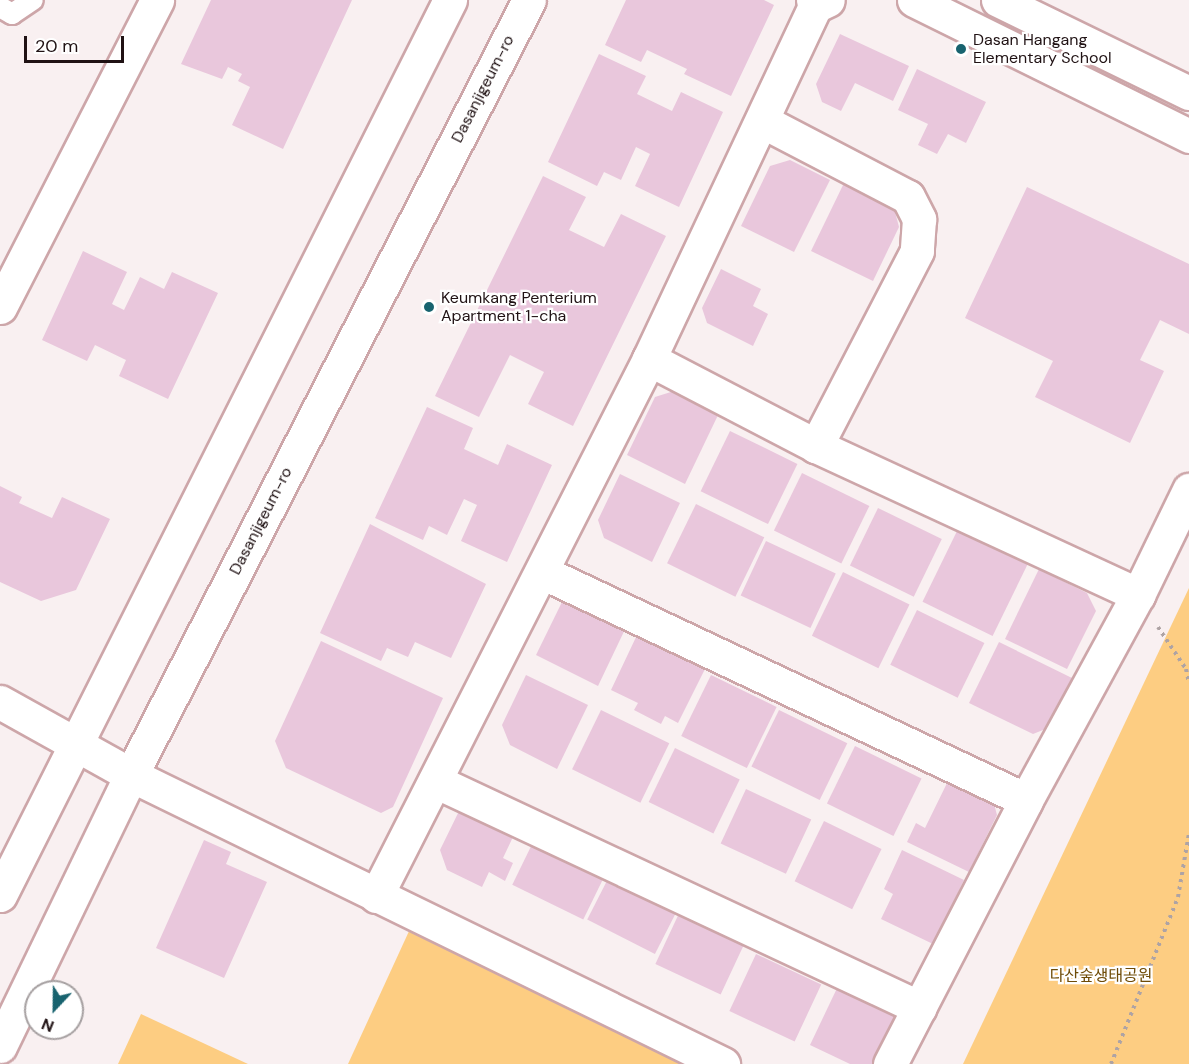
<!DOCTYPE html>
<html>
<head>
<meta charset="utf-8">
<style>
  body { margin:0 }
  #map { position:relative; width:1189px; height:1064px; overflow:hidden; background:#f9f0f1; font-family:"DM Sans","Noto Sans KR",sans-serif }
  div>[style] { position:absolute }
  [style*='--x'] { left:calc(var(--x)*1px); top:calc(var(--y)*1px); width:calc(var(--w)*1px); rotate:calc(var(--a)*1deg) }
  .green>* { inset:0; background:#fdcd82 }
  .building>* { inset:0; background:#e9c7dc; transform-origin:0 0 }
  .path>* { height:4px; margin-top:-2px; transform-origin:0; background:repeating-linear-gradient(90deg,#aea3a4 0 3px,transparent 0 7.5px) }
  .roads { filter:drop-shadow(2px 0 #cda6a9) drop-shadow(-2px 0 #cda6a9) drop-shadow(0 2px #cda6a9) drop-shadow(0 -2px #cda6a9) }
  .service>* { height:20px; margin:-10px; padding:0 10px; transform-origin:10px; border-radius:10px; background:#fff }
  .minor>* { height:33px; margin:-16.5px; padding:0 16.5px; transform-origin:16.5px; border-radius:16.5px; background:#fff }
  .tertiary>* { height:33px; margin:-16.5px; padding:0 16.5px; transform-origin:16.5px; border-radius:16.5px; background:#fff }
  .dots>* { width:16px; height:16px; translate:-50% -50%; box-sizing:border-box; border:3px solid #fff; border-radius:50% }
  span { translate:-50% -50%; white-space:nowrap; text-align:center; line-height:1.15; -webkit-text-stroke:4.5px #fff; paint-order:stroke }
  .poi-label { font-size:16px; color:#201214 }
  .left { translate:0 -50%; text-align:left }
  .street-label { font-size:16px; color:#201214 }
  .park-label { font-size:16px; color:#6f4c07 }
  .north { position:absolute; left:24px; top:980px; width:60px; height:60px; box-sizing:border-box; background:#fff; border:2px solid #a6a0a1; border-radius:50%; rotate:202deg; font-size:16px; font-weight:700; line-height:24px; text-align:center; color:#201214 }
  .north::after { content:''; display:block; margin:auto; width:21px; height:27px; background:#18636f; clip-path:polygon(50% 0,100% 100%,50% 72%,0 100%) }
  .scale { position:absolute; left:24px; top:36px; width:100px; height:27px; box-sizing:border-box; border:3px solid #201214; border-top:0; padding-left:8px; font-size:18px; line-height:21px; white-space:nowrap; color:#201214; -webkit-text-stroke:4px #fff; paint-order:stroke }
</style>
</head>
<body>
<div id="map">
  <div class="green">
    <i style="clip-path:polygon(1189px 588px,1189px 1064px,963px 1064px)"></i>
    <i style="clip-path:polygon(410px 929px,696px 1064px,348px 1064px)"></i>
    <i style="clip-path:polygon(141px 1014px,248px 1064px,118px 1064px)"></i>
  </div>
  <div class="building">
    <i style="clip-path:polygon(211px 0,352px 0,283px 149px,232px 125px,250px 87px,238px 81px,242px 74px,228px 67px,222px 79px,181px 64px)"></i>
    <i style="clip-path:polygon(626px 0,764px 0,774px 5px,731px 96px,684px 74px,687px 69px,647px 50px,641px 62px,605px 45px)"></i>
    <i style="clip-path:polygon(840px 34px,909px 66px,893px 101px,855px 83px,841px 111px,822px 102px,816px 84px)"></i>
    <i style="clip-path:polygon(599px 54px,646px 76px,637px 94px,672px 111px,681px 92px,723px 112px,679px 207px,635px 186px,650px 154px,636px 147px,621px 180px,604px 172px,597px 186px,548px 162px)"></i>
    <i style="clip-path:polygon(917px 69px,986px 102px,966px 143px,948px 134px,937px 154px,918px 145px,928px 124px,898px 110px)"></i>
    <i style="clip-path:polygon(790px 160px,830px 180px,794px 252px,741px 226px,770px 166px)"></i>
    <i style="clip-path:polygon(543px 176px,586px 197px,569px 230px,604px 247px,621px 214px,666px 236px,573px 426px,528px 404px,544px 372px,510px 355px,479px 417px,435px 396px)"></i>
    <i style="clip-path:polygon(844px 183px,894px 208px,899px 227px,873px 281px,811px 251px)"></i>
    <i style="clip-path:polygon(1027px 187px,1189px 264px,1189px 334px,1160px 320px,1140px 360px,1164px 371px,1130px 443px,1035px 397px,1053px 361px,965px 318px)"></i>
    <i style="clip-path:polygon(83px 251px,127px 272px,112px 304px,124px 310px,140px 277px,164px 289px,172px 272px,218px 293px,168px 399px,119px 376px,126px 360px,95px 345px,87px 361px,42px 340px)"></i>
    <i style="clip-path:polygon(721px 269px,761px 289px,753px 306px,768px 314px,753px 346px,707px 323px,702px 308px)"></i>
    <i style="clip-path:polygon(674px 391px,719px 413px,685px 484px,627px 455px,655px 397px)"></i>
    <i style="clip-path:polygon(427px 407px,473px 428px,464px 449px,498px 465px,507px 444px,552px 465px,507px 562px,461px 541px,477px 505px,464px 499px,447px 535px,429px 526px,423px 540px,375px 518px)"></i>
    <i style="left:730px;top:431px;width:75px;height:67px;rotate:26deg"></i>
    <i style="left:802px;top:473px;width:75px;height:64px;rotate:26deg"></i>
    <i style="clip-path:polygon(620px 474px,680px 503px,652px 562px,604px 538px,598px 520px)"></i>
    <i style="clip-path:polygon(0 486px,22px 497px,19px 503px,52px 518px,62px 497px,110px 519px,76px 590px,41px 601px,0 582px)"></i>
    <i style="left:696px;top:504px;width:76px;height:66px;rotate:26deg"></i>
    <i style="left:878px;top:508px;width:71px;height:64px;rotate:26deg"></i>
    <i style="clip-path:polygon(370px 524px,486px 584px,451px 658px,415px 642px,408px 657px,387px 648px,381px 661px,320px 633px)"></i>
    <i style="left:958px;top:529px;width:78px;height:81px;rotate:26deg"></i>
    <i style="left:766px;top:541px;width:77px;height:60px;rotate:25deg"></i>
    <i style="clip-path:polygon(1039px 569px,1087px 593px,1096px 611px,1067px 669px,1005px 639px)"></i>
    <i style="left:843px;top:572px;width:74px;height:71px;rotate:26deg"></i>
    <i style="clip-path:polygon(577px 596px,629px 621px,598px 686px,536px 655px,562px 602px)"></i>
    <i style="left:917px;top:610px;width:75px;height:61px;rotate:26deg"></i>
    <i style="clip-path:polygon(637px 635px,705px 669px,678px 723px,665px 716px,661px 724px,634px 710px,638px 703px,611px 690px)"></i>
    <i style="clip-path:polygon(321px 641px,443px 698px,393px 807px,381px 813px,286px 768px,275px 741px)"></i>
    <i style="clip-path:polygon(999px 642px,1072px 678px,1048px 728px,1033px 734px,969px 703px)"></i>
    <i style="clip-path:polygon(526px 675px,588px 705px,557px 769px,510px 745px,502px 725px)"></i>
    <i style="left:711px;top:675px;width:73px;height:68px;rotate:26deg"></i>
    <i style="left:601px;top:710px;width:76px;height:66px;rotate:26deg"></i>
    <i style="left:779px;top:710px;width:76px;height:63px;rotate:26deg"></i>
    <i style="left:855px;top:746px;width:74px;height:64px;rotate:26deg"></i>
    <i style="left:675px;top:748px;width:72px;height:60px;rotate:26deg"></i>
    <i style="clip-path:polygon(949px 779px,993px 800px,997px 815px,969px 872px,907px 842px,916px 823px,925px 828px)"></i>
    <i style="left:746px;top:789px;width:72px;height:60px;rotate:25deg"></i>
    <i style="clip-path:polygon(462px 805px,520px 822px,503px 858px,513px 863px,505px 881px,489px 872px,482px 887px,447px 870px,440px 850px)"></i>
    <i style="left:824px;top:821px;width:64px;height:67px;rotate:26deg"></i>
    <i style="left:539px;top:830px;width:79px;height:61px;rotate:26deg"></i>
    <i style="clip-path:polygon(204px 840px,231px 852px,226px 864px,267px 882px,224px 978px,156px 948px)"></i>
    <i style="clip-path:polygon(902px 850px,964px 880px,933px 944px,881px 919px,893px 894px,884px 889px)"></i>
    <i style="left:614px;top:867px;width:76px;height:59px;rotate:27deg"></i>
    <i style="left:682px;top:907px;width:72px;height:63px;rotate:25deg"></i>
    <i style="left:756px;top:954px;width:72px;height:63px;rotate:25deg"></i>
    <i style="clip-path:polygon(839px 984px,894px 1010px,897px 1020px,875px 1064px,850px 1064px,810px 1045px)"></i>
  </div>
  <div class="path">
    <i style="--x:1158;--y:627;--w:50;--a:56.3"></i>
    <i style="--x:1186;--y:669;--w:14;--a:78"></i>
    <i style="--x:1111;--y:1064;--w:180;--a:-68.1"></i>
    <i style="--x:1178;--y:897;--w:65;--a:-80.2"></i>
  </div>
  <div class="roads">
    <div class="service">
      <i style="--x:0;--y:7;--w:14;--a:30"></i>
      <i style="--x:12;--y:14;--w:25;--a:-34"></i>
    </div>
    <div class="minor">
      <i style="--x:764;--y:122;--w:162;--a:27.5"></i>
      <i style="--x:908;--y:197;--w:25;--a:63"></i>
      <i style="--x:919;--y:219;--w:32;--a:94"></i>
      <i style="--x:917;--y:251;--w:220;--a:117.4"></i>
      <i style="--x:0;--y:307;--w:345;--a:-62.9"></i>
      <i style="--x:649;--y:359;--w:188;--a:27.5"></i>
      <i style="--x:816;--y:446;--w:355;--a:24.8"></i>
      <i style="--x:542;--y:572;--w:535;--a:25.22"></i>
      <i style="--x:0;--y:702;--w:150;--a:29.1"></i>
      <i style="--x:131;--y:775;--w:659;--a:26.02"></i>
      <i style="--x:435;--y:781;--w:535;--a:25.08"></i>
      <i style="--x:376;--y:896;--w:602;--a:-63.05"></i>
      <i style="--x:649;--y:359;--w:390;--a:-64.8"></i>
      <i style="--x:890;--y:1064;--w:297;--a:-62.7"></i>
      <i style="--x:1026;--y:800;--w:234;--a:-61.4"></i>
      <i style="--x:1138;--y:595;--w:117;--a:-64.1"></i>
    </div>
    <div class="tertiary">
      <i style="--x:813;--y:0;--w:6;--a:72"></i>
      <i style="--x:815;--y:6;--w:14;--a:-25"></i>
      <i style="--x:914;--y:0;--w:307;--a:26.3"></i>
      <i style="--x:998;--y:0;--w:212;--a:26"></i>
      <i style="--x:0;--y:895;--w:1002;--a:-63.31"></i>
      <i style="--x:0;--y:1046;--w:301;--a:-64.2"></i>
      <i style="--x:131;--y:775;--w:871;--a:-62.82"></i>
    </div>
  </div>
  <div class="dots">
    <i style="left:961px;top:49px;background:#18636f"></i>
    <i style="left:429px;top:307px;background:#18636f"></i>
  </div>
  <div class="poi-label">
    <span class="left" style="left:973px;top:49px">Dasan Hangang<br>Elementary School</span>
    <span class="left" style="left:441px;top:307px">Keumkang Penterium<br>Apartment 1-cha</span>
  </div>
  <div class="street-label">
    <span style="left:483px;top:89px;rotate:-63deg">Dasanjigeum-ro</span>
    <span style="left:261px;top:521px;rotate:-63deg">Dasanjigeum-ro</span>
  </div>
  <div class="park-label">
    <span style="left:1101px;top:976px">다산숲생태공원</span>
  </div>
  <div class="north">N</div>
  <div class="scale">20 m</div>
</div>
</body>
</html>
